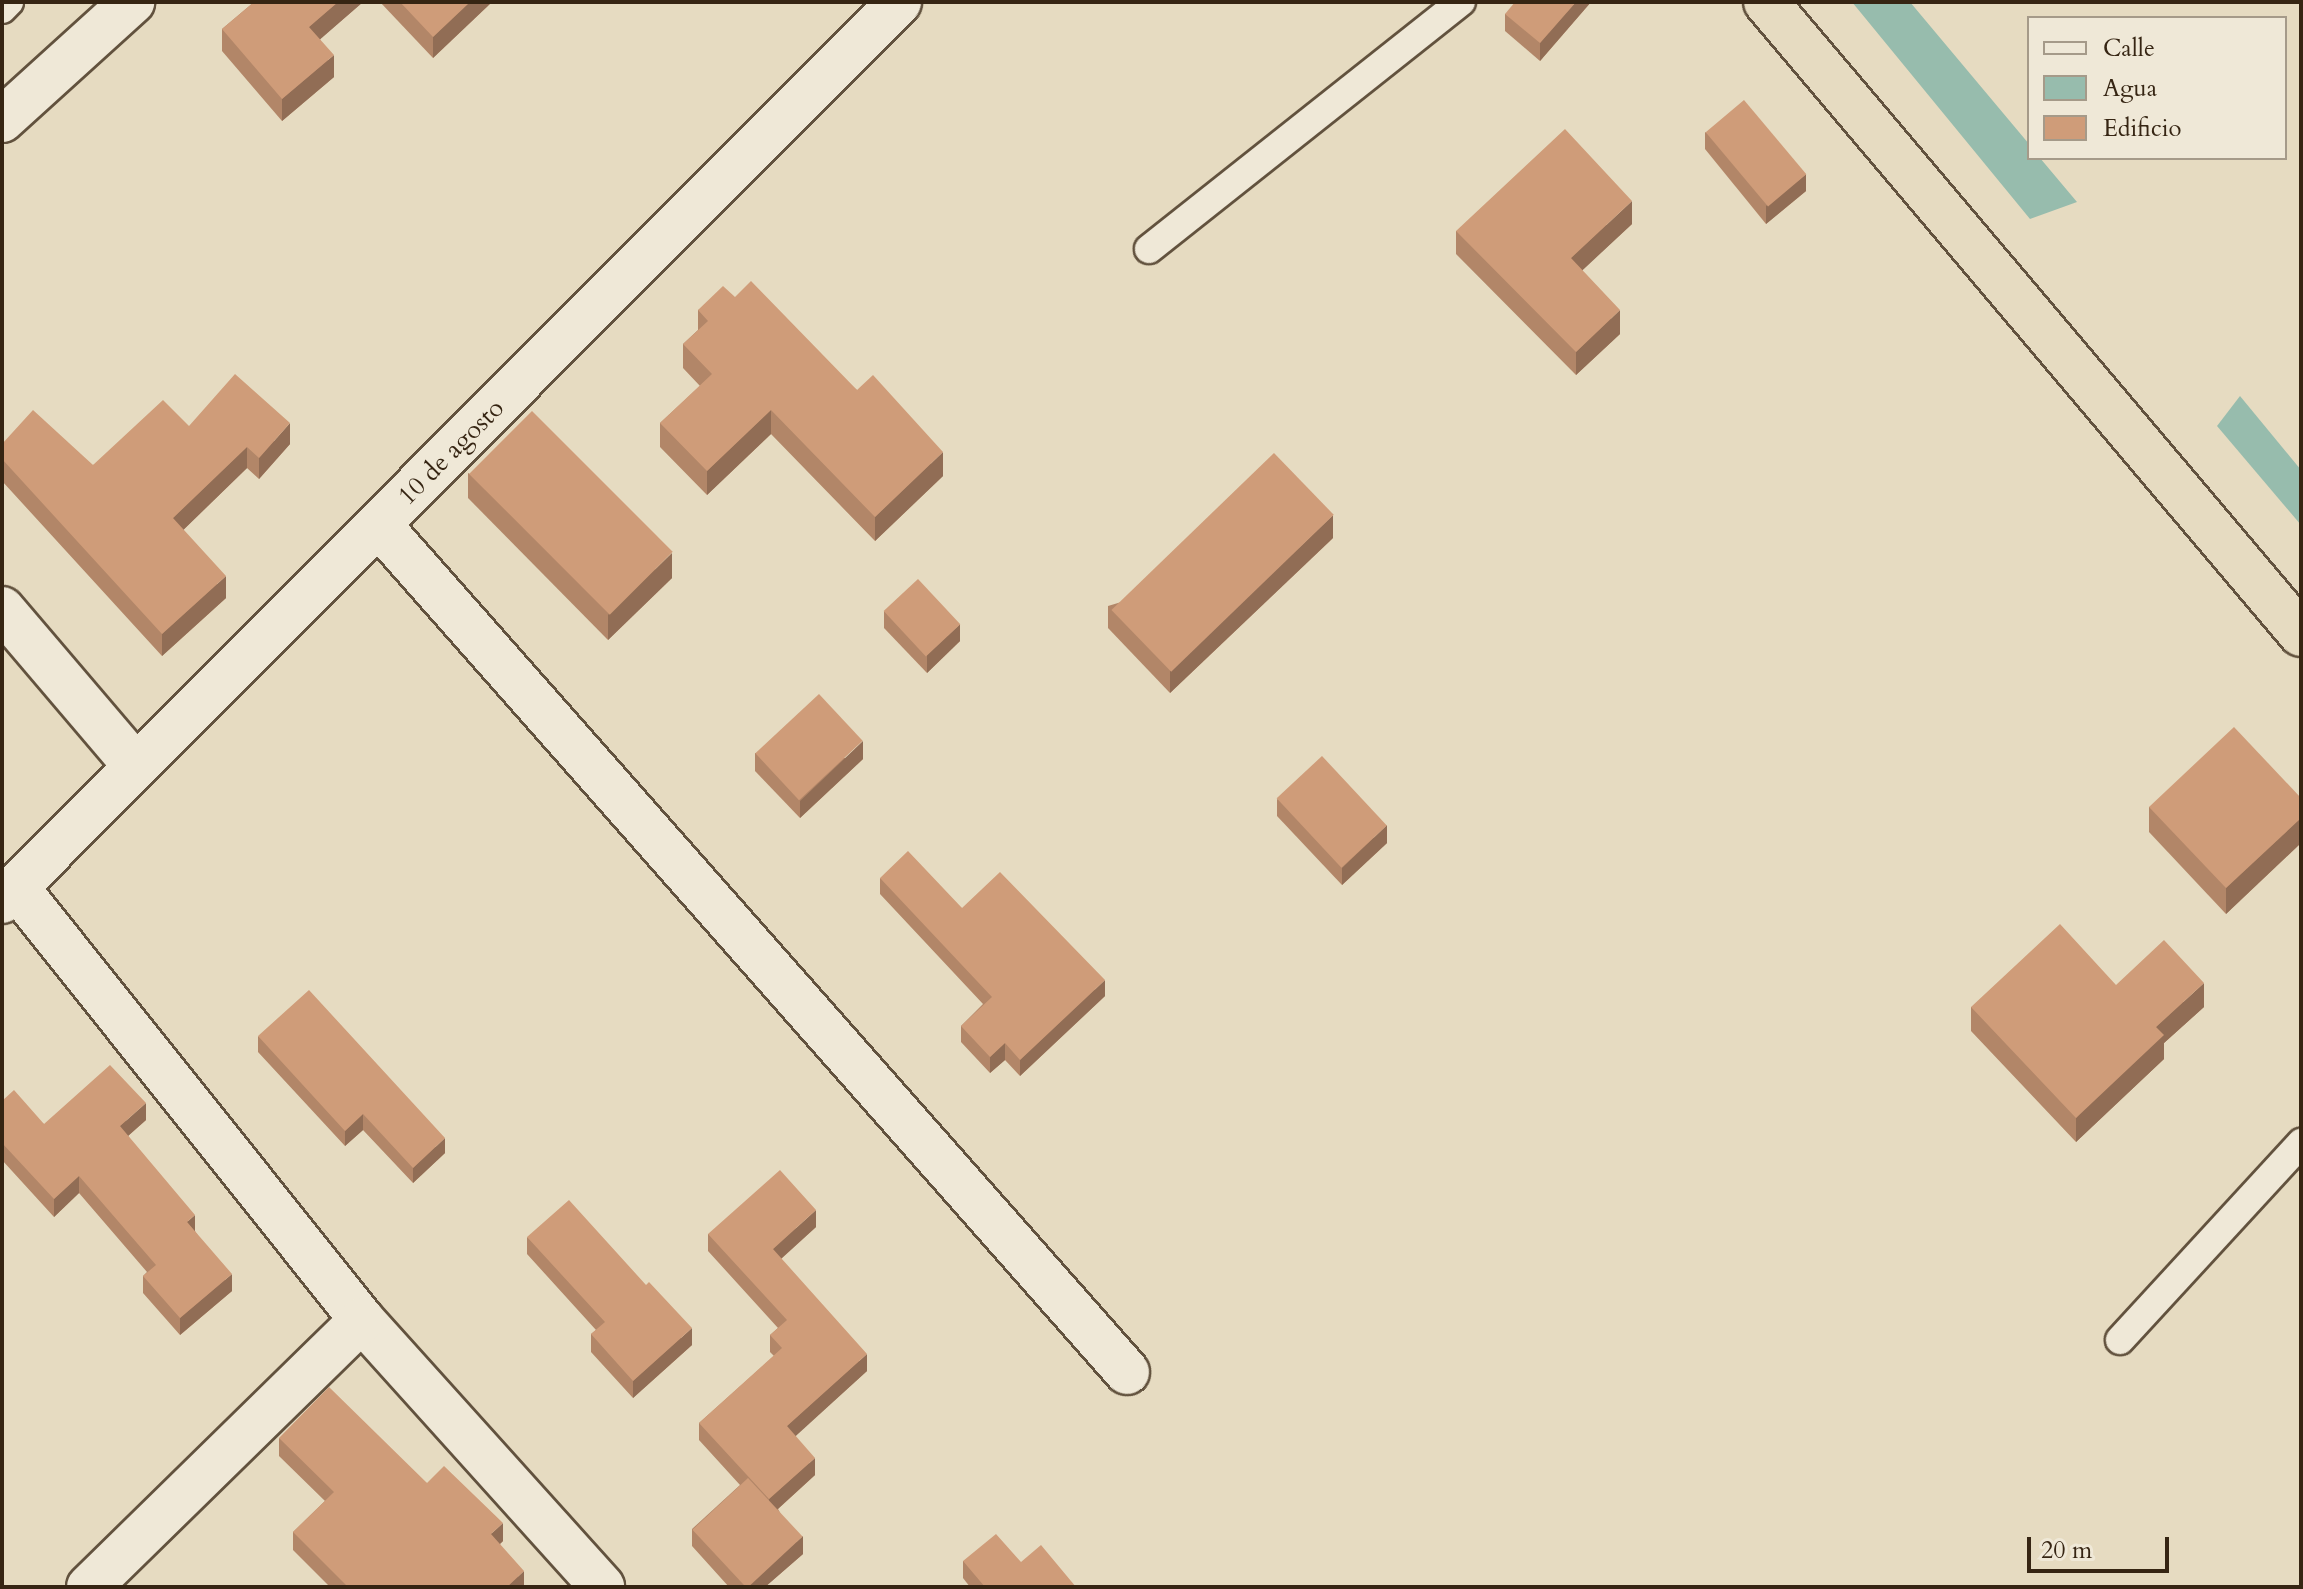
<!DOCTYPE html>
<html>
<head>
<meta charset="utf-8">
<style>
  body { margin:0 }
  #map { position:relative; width:2303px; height:1589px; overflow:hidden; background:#e6dbc1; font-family:Cardo,serif }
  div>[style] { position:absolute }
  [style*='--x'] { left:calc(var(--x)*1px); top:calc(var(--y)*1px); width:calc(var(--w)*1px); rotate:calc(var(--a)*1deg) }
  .water>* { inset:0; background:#97bcad }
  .roads { filter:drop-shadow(2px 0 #62523e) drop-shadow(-2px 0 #62523e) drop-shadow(0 2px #62523e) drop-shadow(0 -2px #62523e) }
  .service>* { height:28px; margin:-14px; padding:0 14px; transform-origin:14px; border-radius:14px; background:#efe8d7 }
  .minor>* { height:44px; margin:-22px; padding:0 22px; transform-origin:22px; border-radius:22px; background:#efe8d7 }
  .tertiary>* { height:44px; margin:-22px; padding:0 22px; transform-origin:22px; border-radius:22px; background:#efe8d7 }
  .trunk>* { height:44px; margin:-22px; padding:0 22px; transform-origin:22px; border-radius:22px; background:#e6dbc1 }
  .wall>* { inset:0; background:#b28668 }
  .shaded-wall>* { inset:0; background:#916d55 }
  .building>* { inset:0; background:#cf9c79; transform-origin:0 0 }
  span { translate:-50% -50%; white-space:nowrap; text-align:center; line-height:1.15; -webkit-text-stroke:6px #efe8d7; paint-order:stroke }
  .street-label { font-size:26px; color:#362513 }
  .frame { position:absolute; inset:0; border:4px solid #362513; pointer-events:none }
  .legend { position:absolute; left:2027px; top:16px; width:260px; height:144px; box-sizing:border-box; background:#efe8d7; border:2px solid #a59a89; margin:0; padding:10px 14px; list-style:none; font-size:24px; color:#362513 }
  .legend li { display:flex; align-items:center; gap:16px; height:40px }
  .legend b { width:40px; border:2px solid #a59a89 }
  .scale { position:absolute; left:2027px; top:1537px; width:142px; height:36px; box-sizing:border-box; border:4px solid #362513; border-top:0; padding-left:10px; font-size:24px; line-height:28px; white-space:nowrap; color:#362513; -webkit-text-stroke:6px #efe8d7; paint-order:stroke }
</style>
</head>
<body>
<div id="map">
  <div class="water">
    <i style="clip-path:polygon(1852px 2px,1910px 2px,2029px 144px,2029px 158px,2040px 158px,2077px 202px,2030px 219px)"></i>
    <i style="clip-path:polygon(2240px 396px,2301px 470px,2301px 525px,2217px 426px)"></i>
  </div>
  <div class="roads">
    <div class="service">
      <i style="--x:2;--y:9;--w:10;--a:-45"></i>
      <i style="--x:1149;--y:249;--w:398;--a:-38.4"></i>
      <i style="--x:2120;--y:1340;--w:268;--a:-47.4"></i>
    </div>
    <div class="minor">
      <i style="--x:2;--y:120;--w:176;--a:-42.2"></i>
      <i style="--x:379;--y:525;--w:1130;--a:48.55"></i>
      <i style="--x:2;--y:609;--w:205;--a:49.6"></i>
      <i style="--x:16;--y:887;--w:554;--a:51.37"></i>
      <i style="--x:362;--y:1320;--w:359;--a:48"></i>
      <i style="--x:89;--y:1587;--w:382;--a:-44.4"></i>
    </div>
    <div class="tertiary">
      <i style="--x:2;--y:901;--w:1270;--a:-45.06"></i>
    </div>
    <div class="trunk">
      <i style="--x:1766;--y:2;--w:828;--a:49.75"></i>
    </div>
  </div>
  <div class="wall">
    <i style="clip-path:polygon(254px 2px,363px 2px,320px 39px,334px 77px,282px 121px,222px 51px,222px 29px)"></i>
    <i style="clip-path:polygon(380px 2px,492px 2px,433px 58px)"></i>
    <i style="clip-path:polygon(1591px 2px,1540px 61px,1505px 31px,1505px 14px)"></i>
    <i style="clip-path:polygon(1705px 132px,1806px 191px,1766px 224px,1705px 149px)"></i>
    <i style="clip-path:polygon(1632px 224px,1582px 270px,1620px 334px,1576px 375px,1456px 254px,1456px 231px)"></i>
    <i style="clip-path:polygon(735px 297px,857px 390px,943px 476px,875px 541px,771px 434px,707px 495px,660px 447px,660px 423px,700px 386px,683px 368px,683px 344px,698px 330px,698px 310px)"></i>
    <i style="clip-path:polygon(189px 426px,290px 444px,259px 479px,247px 468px,183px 530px,226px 598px,162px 656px,2px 481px,2px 444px,93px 465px)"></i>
    <i style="clip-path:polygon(468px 473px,672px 578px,608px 640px,468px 498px)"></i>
    <i style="clip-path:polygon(1333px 538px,1170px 693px,1108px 628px,1108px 606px)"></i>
    <i style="clip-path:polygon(884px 611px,960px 641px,927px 673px,884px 628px)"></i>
    <i style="clip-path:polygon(755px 753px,863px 759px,800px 818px,755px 771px)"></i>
    <i style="clip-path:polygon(2301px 798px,2301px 843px,2226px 914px,2149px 832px,2149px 807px)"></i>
    <i style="clip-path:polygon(1277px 799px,1387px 843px,1342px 885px,1277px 816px)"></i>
    <i style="clip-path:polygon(880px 878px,962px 908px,1105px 996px,1020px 1076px,1005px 1060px,990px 1073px,961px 1042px,961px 1026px,983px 1004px,880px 894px)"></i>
    <i style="clip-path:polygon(2116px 985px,2204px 1007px,2164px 1043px,2164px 1059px,2076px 1142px,1971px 1031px,1971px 1007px)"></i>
    <i style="clip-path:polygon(258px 1036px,445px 1153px,413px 1183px,363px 1130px,345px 1146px,258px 1052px)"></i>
    <i style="clip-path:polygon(2px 1101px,44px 1124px,146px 1120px,128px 1136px,195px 1231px,232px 1291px,180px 1335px,143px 1293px,143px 1276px,147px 1272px,79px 1193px,54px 1217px,2px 1160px)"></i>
    <i style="clip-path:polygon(816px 1227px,781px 1259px,867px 1371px,795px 1436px,815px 1475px,778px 1509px,803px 1554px,765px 1587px,729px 1587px,692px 1546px,692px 1529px,740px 1485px,699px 1440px,699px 1423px,774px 1356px,770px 1352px,770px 1335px,778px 1328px,708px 1251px,708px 1234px)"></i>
    <i style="clip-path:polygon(527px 1237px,692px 1345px,633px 1398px,591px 1352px,591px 1334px,596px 1330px,527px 1254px)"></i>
    <i style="clip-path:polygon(279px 1438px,427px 1483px,503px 1541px,500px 1544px,524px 1587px,330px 1587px,293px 1550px,293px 1532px,325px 1501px,279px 1456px)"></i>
    <i style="clip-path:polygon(963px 1561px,1021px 1562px,1076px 1587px,970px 1587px,963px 1578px)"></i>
  </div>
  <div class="shaded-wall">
    <i style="clip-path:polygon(338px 2px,363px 2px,309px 49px,309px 27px)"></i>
    <i style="clip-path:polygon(470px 2px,492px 2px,433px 58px,433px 37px)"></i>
    <i style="clip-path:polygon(1576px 2px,1591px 2px,1540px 61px,1540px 43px)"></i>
    <i style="clip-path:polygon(334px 55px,334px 77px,282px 121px,282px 99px)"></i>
    <i style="clip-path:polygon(1806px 174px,1806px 191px,1766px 224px,1766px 206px)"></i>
    <i style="clip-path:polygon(1632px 201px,1632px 224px,1571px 281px,1571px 258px)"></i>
    <i style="clip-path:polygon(1620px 310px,1620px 334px,1576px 375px,1576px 352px)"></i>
    <i style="clip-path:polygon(771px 410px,771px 434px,707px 495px,707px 471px)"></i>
    <i style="clip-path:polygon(290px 423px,290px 444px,259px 479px,259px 458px)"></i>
    <i style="clip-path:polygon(247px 447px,247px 468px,173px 540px,173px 518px)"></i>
    <i style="clip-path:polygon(943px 452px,943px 476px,875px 541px,875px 517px)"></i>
    <i style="clip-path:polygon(1333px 515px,1333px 538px,1170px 693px,1170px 671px)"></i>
    <i style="clip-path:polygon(672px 553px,672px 578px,608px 640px,608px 615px)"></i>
    <i style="clip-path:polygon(226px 576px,226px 598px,162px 656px,162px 634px)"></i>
    <i style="clip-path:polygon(960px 624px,960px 641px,927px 673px,927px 655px)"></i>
    <i style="clip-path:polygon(863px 741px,863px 759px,800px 818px,800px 801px)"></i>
    <i style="clip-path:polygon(2301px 818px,2301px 843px,2226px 914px,2226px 888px)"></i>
    <i style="clip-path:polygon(1387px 825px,1387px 843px,1342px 885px,1342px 868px)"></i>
    <i style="clip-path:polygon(1105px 980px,1105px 996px,1020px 1076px,1020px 1060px)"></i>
    <i style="clip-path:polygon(2204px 983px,2204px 1007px,2164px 1043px,2164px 1059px,2076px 1142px,2076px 1118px,2156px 1027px)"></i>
    <i style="clip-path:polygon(1005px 1043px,1005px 1060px,990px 1073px,990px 1057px)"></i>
    <i style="clip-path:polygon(146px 1103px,146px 1120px,120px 1143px,120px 1126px)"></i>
    <i style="clip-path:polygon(363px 1114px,363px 1130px,345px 1146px,345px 1131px)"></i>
    <i style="clip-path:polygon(445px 1138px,445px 1153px,413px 1183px,413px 1168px)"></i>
    <i style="clip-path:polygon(79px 1176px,79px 1193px,54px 1217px,54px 1199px)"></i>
    <i style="clip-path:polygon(816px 1210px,816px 1227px,773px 1266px,773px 1249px)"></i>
    <i style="clip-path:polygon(195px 1215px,195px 1232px,187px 1222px)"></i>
    <i style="clip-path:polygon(232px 1274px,232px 1291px,180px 1335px,180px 1318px)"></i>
    <i style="clip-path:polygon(692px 1328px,692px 1345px,633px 1398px,633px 1381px)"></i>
    <i style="clip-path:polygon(867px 1354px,867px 1371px,787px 1444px,787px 1426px)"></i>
    <i style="clip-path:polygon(815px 1458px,815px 1475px,769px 1517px,769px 1499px)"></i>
    <i style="clip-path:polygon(503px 1523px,503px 1541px,491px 1552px,491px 1534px)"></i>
    <i style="clip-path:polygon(803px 1536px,803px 1554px,765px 1587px,746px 1587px)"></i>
    <i style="clip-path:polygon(524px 1571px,524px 1587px,507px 1587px)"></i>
  </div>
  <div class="building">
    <i style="clip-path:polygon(254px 2px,338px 2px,309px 27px,334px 55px,282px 99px,222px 29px)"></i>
    <i style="clip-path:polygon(400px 2px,470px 2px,433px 37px)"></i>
    <i style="clip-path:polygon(1515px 2px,1576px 2px,1540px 43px,1505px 14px)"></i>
    <i style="left:1744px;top:100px;width:97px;height:50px;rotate:50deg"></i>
    <i style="clip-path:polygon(1565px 129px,1632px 201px,1571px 258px,1620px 310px,1576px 352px,1456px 231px)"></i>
    <i style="clip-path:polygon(751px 281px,857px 390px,873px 375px,943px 452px,875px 517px,771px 410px,707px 471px,660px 423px,712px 374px,683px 344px,708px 321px,698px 310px,723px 286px,735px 297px)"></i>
    <i style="clip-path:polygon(235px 374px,290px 423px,259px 458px,247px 447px,173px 518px,226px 576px,162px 634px,2px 459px,2px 444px,33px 410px,93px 465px,163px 400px,189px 426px)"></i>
    <i style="left:532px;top:411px;width:199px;height:89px;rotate:45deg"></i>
    <i style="left:1274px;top:453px;width:86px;height:226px;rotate:46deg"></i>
    <i style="left:918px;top:579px;width:62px;height:47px;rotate:47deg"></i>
    <i style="left:819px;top:694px;width:64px;height:87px;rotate:47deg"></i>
    <i style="clip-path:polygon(2234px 727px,2301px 798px,2301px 818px,2226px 888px,2149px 807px)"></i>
    <i style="left:1322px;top:756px;width:95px;height:62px;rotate:47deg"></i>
    <i style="clip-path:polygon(908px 851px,962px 908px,1000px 872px,1105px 980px,1020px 1060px,1005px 1043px,990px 1057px,961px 1026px,992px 997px,880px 878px)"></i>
    <i style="clip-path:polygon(2060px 924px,2116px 985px,2164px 940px,2204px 983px,2156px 1027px,2164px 1035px,2076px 1118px,1971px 1007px)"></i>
    <i style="clip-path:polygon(309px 990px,445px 1138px,413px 1168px,363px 1114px,345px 1131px,258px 1036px)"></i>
    <i style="clip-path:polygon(110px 1065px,146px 1103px,120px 1126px,195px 1215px,187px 1222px,232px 1274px,180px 1318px,143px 1276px,156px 1265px,79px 1176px,54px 1199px,2px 1143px,2px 1101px,14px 1090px,44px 1124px)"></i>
    <i style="clip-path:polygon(780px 1170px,816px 1210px,773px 1249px,867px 1354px,787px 1426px,815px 1458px,769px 1499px,699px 1423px,782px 1348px,770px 1335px,787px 1320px,708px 1234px)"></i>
    <i style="clip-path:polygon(569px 1200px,646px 1285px,649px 1282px,692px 1328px,633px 1381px,591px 1334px,605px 1322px,527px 1237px)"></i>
    <i style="clip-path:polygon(329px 1387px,427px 1483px,444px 1466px,503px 1523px,491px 1534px,524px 1571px,507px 1587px,348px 1587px,293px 1532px,334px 1492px,279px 1438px)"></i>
    <i style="left:748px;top:1478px;width:80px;height:76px;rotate:47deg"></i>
    <i style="clip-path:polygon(996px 1534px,1021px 1562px,1041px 1545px,1076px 1587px,985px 1587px,963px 1561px)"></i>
  </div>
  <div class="street-label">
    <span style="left:451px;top:452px;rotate:-45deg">10 de agosto</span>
  </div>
  <div class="frame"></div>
  <ul class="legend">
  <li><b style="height:10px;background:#efe8d7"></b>Calle</li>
  <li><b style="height:22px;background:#97bcad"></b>Agua</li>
  <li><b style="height:22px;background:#cf9c79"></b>Edificio</li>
  </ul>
  <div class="scale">20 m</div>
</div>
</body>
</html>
